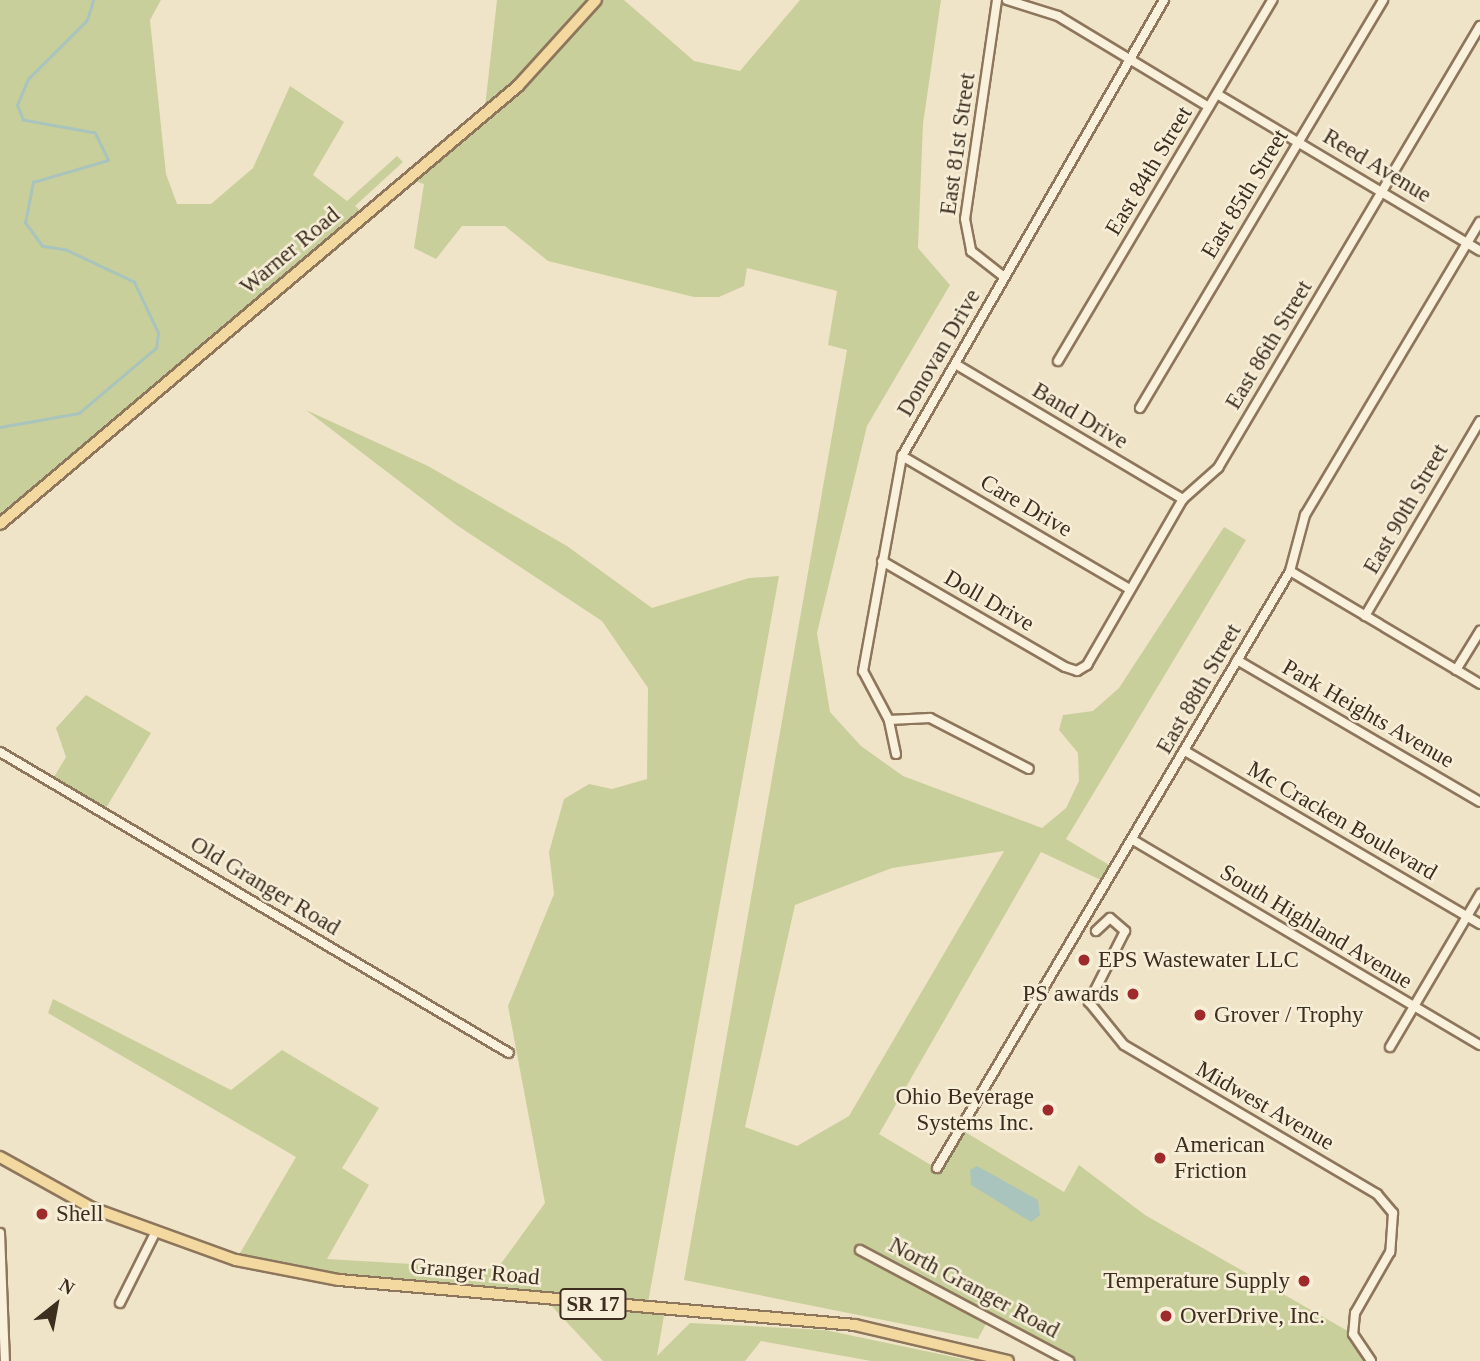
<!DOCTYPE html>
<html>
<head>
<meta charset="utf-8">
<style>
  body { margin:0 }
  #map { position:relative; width:1480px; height:1361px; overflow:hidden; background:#f0e4c8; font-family:"Times New Roman",serif }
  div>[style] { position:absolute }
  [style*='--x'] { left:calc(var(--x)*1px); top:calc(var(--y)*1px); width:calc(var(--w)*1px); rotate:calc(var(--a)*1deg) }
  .green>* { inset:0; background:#c9cf9b }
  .water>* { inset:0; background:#a9c4bc }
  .stream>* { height:2.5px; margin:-1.25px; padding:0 1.25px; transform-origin:1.25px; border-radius:1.25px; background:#a9c4bc }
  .roads { filter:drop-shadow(2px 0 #8d765c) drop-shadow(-2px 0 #8d765c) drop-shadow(0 2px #8d765c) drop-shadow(0 -2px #8d765c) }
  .minor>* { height:8px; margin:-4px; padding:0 4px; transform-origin:4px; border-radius:4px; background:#faf1dc }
  .major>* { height:10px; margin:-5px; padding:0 5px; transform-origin:5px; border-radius:5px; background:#f3d9a0 }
  .dots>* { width:19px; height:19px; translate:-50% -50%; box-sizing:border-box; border:4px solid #f7eed8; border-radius:50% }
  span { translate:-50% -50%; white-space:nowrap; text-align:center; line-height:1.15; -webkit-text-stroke:5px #f7eed8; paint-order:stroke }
  .shield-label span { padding:2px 5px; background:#f7eed8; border:2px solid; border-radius:5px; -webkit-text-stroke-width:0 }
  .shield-label { font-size:21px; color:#3d2e20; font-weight:700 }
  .street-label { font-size:23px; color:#3d2e20 }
  .poi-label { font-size:23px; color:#3d2e20 }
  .left { translate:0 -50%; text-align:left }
  .right { translate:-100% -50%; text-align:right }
  .north { position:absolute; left:21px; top:1270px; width:70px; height:70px; -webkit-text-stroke:5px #f7eed8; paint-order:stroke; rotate:31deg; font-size:19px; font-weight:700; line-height:28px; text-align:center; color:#3d2e20 }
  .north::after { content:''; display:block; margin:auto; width:24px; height:32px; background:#3d2e20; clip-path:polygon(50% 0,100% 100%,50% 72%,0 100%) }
</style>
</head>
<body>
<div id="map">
  <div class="green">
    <i style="clip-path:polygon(0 0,161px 0,150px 20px,166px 174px,177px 204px,211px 204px,253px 168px,290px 86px,344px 122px,313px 175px,347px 201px,397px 156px,403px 162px,355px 206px,366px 215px,0 524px)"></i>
    <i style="clip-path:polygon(evenodd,497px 0,624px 0,694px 61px,740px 71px,800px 0,941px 0,923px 124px,918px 248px,950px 285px,867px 426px,817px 633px,830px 712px,861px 746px,903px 776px,1042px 828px,1066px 808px,1079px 781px,1078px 753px,1059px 730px,1063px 715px,1093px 711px,1119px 688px,1224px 527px,1246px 540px,1066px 839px,1114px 868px,1105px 882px,1041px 852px,879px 1134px,936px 1168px,957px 1127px,1064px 1192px,1079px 1165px,1145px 1215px,1353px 1334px,1366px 1361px,1069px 1361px,988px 1320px,978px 1339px,684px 1280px,847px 350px,828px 345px,837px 291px,747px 268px,744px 286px,719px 297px,694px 297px,548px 261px,505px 226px,462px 226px,436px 259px,414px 248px,424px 184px,408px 179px,484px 116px,497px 0,1004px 851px,849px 1116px,797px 1146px,745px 1127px,795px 905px,892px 868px,1004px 851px)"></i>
    <i style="clip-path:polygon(306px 410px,428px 466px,567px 546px,652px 608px,749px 578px,779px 576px,647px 1308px,665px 1310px,657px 1356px,690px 1323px,825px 1330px,973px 1361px,871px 1361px,761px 1341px,745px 1361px,603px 1361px,546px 1300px,339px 1280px,236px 1260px,296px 1157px,48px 1013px,53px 999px,231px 1090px,282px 1050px,379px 1108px,342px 1168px,369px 1185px,327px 1259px,497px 1269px,545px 1203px,508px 1006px,554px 894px,549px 852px,564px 799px,589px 784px,612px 789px,647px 779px,648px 688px,602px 621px,458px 526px)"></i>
    <i style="clip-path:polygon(86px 695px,151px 733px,103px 813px,51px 782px,66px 757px,56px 728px)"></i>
  </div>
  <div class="water">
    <i style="clip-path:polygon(977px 1166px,1038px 1200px,1040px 1215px,1031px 1222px,971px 1185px,970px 1170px)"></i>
  </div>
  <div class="stream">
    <i style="--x:0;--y:427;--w:80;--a:-10"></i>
    <i style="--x:79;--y:413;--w:101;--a:-40.2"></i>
    <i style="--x:156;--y:348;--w:15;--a:-82"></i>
    <i style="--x:158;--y:333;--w:56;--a:-115.2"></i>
    <i style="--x:134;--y:282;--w:75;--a:-154.8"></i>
    <i style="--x:66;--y:250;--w:24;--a:-171"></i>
    <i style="--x:42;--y:246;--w:29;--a:-126"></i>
    <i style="--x:25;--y:223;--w:42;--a:-79"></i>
    <i style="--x:33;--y:182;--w:78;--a:-16.3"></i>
    <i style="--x:108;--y:160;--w:30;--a:-116"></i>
    <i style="--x:95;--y:133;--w:73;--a:-169.8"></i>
    <i style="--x:23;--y:120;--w:16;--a:-112"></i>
    <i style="--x:17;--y:105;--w:28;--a:-67"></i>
    <i style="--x:28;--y:79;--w:83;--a:-45"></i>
    <i style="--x:87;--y:20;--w:21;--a:-73"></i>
  </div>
  <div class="roads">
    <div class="minor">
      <i style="--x:997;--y:0;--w:221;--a:98.3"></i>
      <i style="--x:965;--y:219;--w:33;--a:79"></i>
      <i style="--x:971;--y:251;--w:42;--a:38.2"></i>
      <i style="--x:1007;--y:0;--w:53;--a:17.4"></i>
      <i style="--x:1058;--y:16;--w:176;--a:31.1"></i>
      <i style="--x:1217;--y:94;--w:306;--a:30.8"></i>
      <i style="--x:1058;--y:361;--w:420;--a:-59.3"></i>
      <i style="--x:957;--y:365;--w:263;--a:30.7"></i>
      <i style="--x:1140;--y:408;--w:475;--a:-59.2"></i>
      <i style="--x:902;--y:456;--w:264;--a:30.3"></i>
      <i style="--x:882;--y:561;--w:211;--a:30.1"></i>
      <i style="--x:1065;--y:667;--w:13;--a:18"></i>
      <i style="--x:1077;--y:671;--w:12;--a:-31"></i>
      <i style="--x:1087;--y:665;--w:192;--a:-60"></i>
      <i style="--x:1183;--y:499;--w:47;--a:-41.5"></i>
      <i style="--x:1218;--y:468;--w:514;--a:-59.34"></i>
      <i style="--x:1290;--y:571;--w:221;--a:30.7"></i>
      <i style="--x:1365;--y:616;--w:226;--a:-59.5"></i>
      <i style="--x:1237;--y:660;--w:281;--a:30.3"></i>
      <i style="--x:1456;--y:670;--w:46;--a:-58.4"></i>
      <i style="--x:889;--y:720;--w:41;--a:-2.8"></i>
      <i style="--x:930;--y:718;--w:111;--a:27.3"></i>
      <i style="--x:1185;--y:751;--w:342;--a:30.4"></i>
      <i style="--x:0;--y:752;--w:591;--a:30.6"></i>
      <i style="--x:896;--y:754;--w:35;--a:-102"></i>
      <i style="--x:889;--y:720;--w:55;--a:-118"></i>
      <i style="--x:863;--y:671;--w:219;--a:-79.7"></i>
      <i style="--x:902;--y:456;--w:526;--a:-60.12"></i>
      <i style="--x:1133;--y:840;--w:403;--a:30.6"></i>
      <i style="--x:1096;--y:931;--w:19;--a:-43"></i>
      <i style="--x:1110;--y:918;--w:20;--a:41"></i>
      <i style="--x:1125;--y:931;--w:80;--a:116.9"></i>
      <i style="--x:1089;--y:1002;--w:55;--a:50.9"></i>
      <i style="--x:1124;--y:1045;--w:294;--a:30.5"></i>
      <i style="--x:1377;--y:1194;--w:25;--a:50"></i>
      <i style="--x:1393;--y:1213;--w:39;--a:94"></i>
      <i style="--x:1390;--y:1252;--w:70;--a:119.8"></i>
      <i style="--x:1355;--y:1313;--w:21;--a:95"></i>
      <i style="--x:1353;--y:1334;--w:32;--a:56"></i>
      <i style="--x:1390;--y:1047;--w:178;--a:-59.5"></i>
      <i style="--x:937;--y:1168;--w:694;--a:-59.4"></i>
      <i style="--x:1290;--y:571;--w:58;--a:-75"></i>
      <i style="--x:1305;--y:515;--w:341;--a:-59.2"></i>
      <i style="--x:0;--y:1233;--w:128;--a:87.8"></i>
      <i style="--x:860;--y:1250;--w:237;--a:28"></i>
      <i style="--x:120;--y:1303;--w:76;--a:-63.4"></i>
    </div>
    <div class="major">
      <i style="--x:0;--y:524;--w:678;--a:-40.22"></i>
      <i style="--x:518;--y:86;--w:116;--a:-47.8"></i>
      <i style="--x:0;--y:1157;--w:105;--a:29"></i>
      <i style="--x:92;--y:1208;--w:153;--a:19.9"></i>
      <i style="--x:236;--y:1260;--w:105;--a:11"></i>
      <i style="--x:339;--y:1280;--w:518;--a:4.98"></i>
      <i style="--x:855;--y:1325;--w:157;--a:13.2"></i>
    </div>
  </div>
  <div class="dots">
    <i style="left:1084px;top:960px;background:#9e2a2b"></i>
    <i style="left:1133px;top:994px;background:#9e2a2b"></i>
    <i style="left:1200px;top:1015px;background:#9e2a2b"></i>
    <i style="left:1048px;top:1110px;background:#9e2a2b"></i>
    <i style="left:1160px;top:1158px;background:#9e2a2b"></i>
    <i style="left:42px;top:1214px;background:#9e2a2b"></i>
    <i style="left:1304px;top:1281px;background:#9e2a2b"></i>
    <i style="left:1166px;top:1316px;background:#9e2a2b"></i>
  </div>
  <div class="shield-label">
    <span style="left:593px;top:1304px">SR 17</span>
  </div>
  <div class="street-label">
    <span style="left:958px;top:144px;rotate:-82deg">East 81st Street</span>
    <span style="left:1377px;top:166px;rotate:31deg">Reed Avenue</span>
    <span style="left:1149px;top:171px;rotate:-59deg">East 84th Street</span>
    <span style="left:1245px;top:194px;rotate:-59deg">East 85th Street</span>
    <span style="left:290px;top:251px;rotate:-40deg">Warner Road</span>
    <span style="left:1269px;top:345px;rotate:-59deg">East 86th Street</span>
    <span style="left:939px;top:353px;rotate:-60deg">Donovan Drive</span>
    <span style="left:1080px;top:416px;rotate:31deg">Band Drive</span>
    <span style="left:1026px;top:506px;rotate:30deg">Care Drive</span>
    <span style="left:1406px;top:509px;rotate:-60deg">East 90th Street</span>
    <span style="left:989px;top:601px;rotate:30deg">Doll Drive</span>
    <span style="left:1199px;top:689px;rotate:-60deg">East 88th Street</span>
    <span style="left:1368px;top:714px;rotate:30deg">Park Heights Avenue</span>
    <span style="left:1342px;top:821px;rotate:30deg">Mc Cracken Boulevard</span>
    <span style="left:265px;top:886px;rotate:31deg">Old Granger Road</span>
    <span style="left:1316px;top:927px;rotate:31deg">South Highland Avenue</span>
    <span style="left:1265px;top:1106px;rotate:30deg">Midwest Avenue</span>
    <span style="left:475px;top:1272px;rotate:5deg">Granger Road</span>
    <span style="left:974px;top:1288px;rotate:28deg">North Granger Road</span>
  </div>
  <div class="poi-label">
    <span class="left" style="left:1098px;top:960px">EPS Wastewater LLC</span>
    <span class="right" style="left:1119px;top:994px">PS awards</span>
    <span class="left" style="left:1214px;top:1015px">Grover / Trophy</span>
    <span class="right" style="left:1034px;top:1110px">Ohio Beverage<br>Systems Inc.</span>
    <span class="left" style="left:1174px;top:1158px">American<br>Friction</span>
    <span class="left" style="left:56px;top:1214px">Shell</span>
    <span class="right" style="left:1290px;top:1281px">Temperature Supply</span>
    <span class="left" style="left:1180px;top:1316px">OverDrive, Inc.</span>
  </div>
  <div class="north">N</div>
</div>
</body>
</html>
